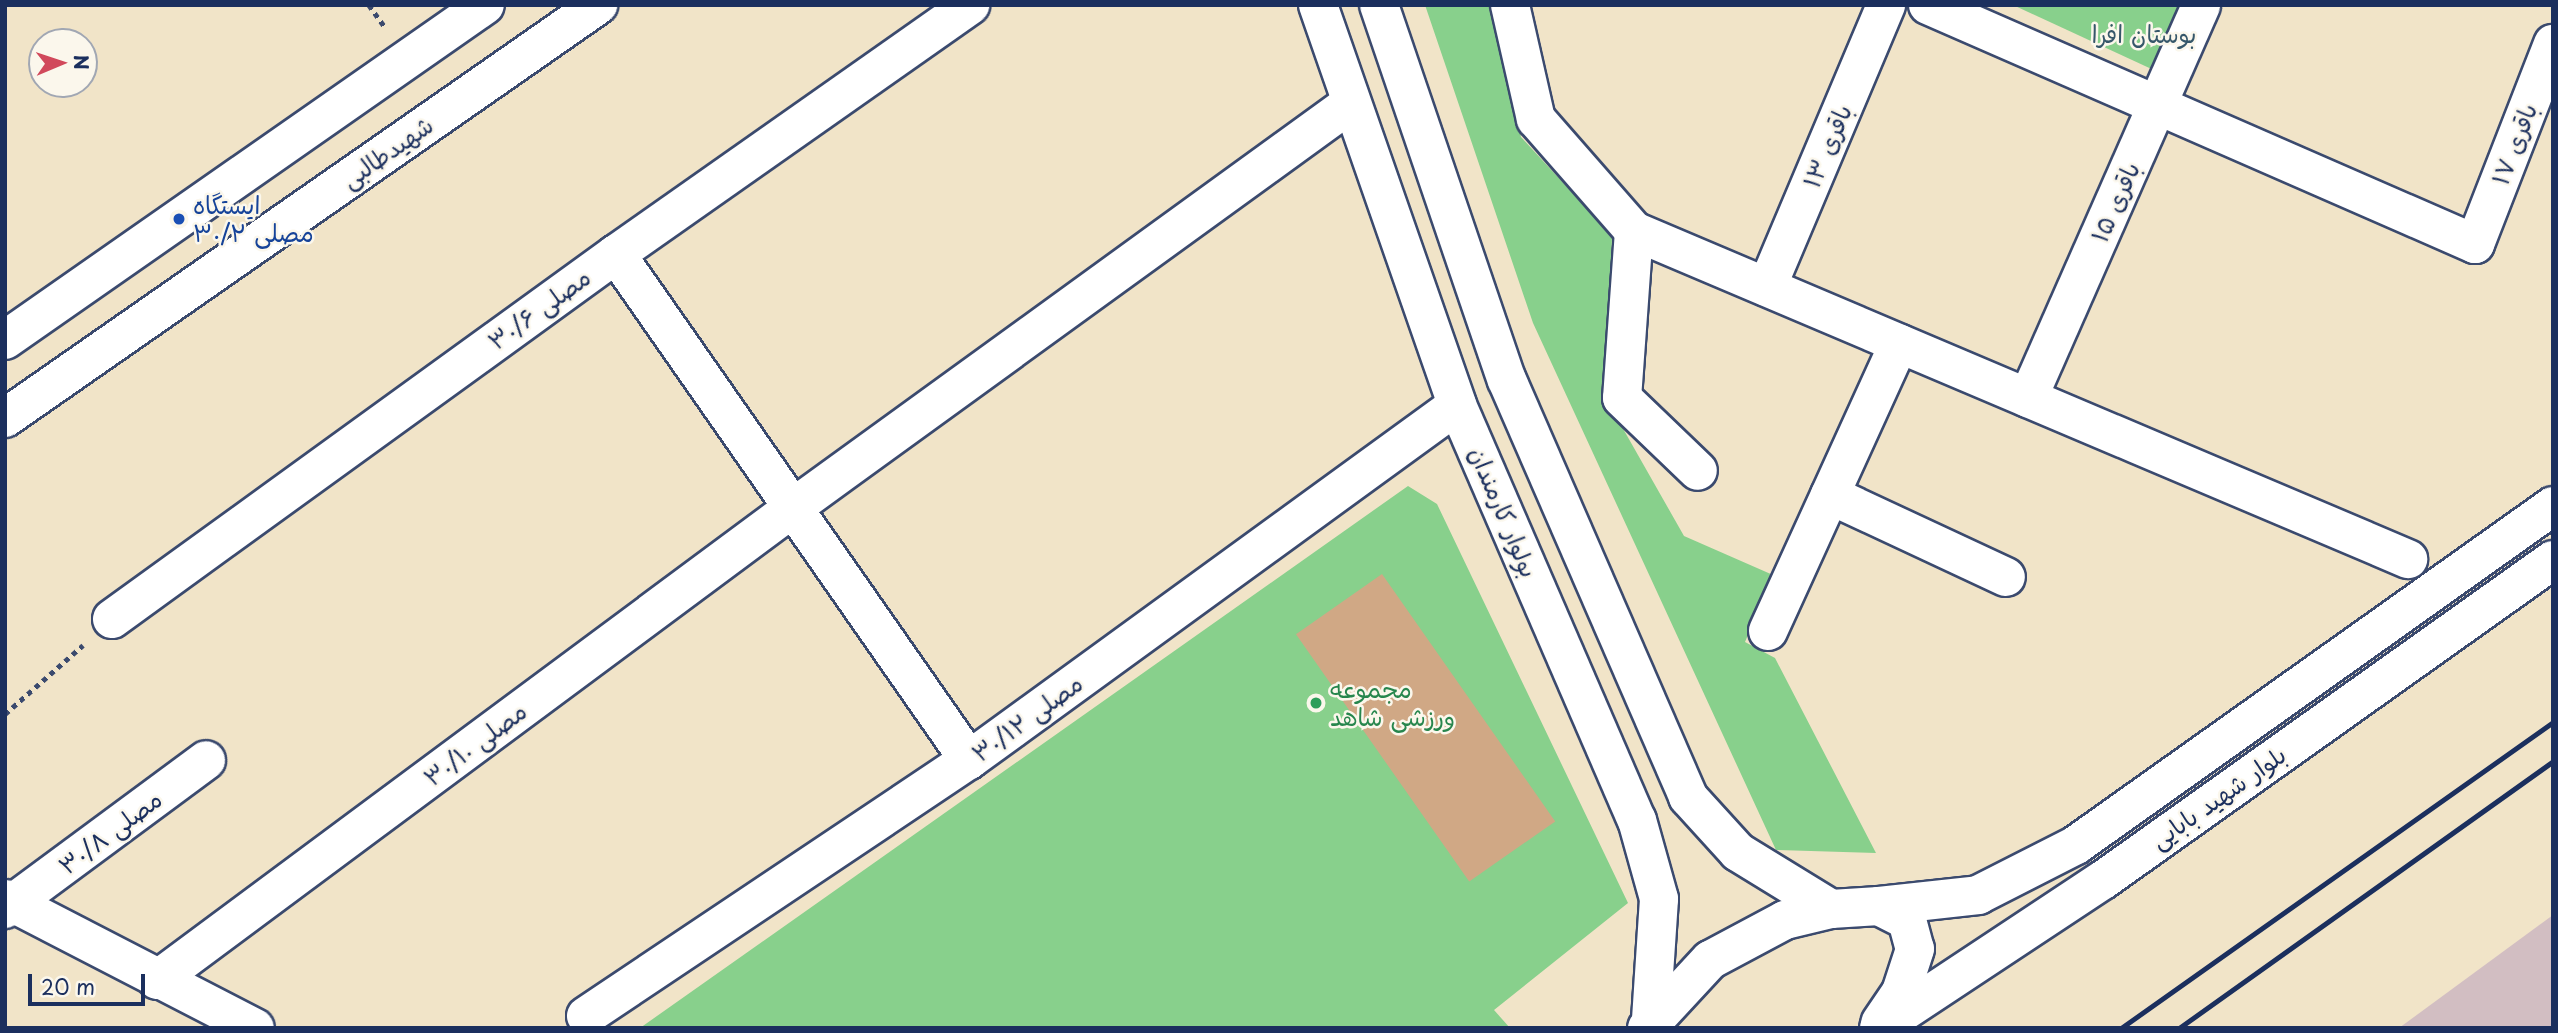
<!DOCTYPE html>
<html>
<head>
<meta charset="utf-8">
<style>
  body { margin:0 }
  #map { position:relative; width:2558px; height:1033px; overflow:hidden; background:#f1e4c8; font-family:"Playpen Sans","Playpen Sans Arabic",sans-serif }
  div>[style] { position:absolute }
  [style*='--x'] { left:calc(var(--x)*1px); top:calc(var(--y)*1px); width:calc(var(--w)*1px); rotate:calc(var(--a)*1deg) }
  .industrial>* { inset:0; background:#d2bec2 }
  .green>* { inset:0; background:#88d08c }
  .building>* { inset:0; background:#d0a885; transform-origin:0 0 }
  .path>* { height:4.5px; margin-top:-2.25px; transform-origin:0; background:repeating-linear-gradient(90deg,#3b4a6e 0 5px,transparent 0 10px) }
  .roads { filter:drop-shadow(2px 0 #3b4a6e) drop-shadow(-2px 0 #3b4a6e) drop-shadow(0 2px #3b4a6e) drop-shadow(0 -2px #3b4a6e) }
  .street>* { height:38px; margin:-19px; padding:0 19px; transform-origin:19px; border-radius:19px; background:#fff }
  .secondary>* { height:38px; margin:-19px; padding:0 19px; transform-origin:19px; border-radius:19px; background:#fff }
  .rail>* { height:5px; margin:-2.5px; padding:0 2.5px; transform-origin:2.5px; border-radius:2.5px; background:#1b2f5e }
  .dots>* { width:19px; height:19px; translate:-50% -50%; box-sizing:border-box; border:4px solid #fbf7ec; border-radius:50% }
  span { translate:-50% -50%; white-space:nowrap; text-align:center; line-height:1.15; -webkit-text-stroke:5px #fbf7ec; paint-order:stroke }
  .park-label { font-size:24px; color:#36576a }
  .street-label { font-size:24px; color:#1b2f5e }
  .transit-label { font-size:24px; color:#164399 }
  .left { translate:0 -50%; text-align:left }
  .leisure-label { font-size:24px; color:#27864d }
  .frame { position:absolute; inset:0; border:7px solid #1b2f5e; pointer-events:none }
  .north { position:absolute; left:28px; top:28px; width:70px; height:70px; box-sizing:border-box; background:#fbf7ec; border:2px solid #a1a7b3; border-radius:50%; rotate:88deg; font-size:19px; font-weight:700; line-height:28px; text-align:center; color:#1b2f5e }
  .north::after { content:''; display:block; margin:auto; width:24px; height:32px; background:#d1495b; clip-path:polygon(50% 0,100% 100%,50% 72%,0 100%) }
  .scale { position:absolute; left:28px; top:974px; width:117px; height:32px; box-sizing:border-box; border:4px solid #1b2f5e; border-top:0; padding-left:9px; font-size:21px; line-height:24px; white-space:nowrap; color:#1b2f5e; -webkit-text-stroke:5px #fbf7ec; paint-order:stroke }
</style>
</head>
<body>
<div id="map">
  <div class="industrial">
    <i style="clip-path:polygon(2553px 915px,2553px 1028px,2399px 1028px)"></i>
  </div>
  <div class="green">
    <i style="clip-path:polygon(1425px 5px,1492px 5px,1521px 137px,1612px 236px,1609px 404px,1684px 536px,1773px 575px,1745px 642px,1775px 658px,1876px 853px,1776px 850px,1533px 323px)"></i>
    <i style="clip-path:polygon(2013px 5px,2189px 5px,2158px 72px)"></i>
    <i style="clip-path:polygon(1408px 486px,1437px 504px,1628px 903px,1494px 1010px,1510px 1028px,640px 1028px)"></i>
  </div>
  <div class="building">
    <i style="left:1382px;top:574px;width:302px;height:105px;rotate:55deg"></i>
  </div>
  <div class="path">
    <i style="--x:369;--y:5;--w:27;--a:54"></i>
    <i style="--x:5;--y:714;--w:104;--a:-41.5"></i>
  </div>
  <div class="roads">
    <div class="street">
      <i style="--x:1510;--y:5;--w:117;--a:77.2"></i>
      <i style="--x:1536;--y:119;--w:149;--a:48.8"></i>
      <i style="--x:1634;--y:231;--w:167;--a:94.1"></i>
      <i style="--x:1622;--y:398;--w:105;--a:43.8"></i>
      <i style="--x:1928;--y:5;--w:597;--a:23.6"></i>
      <i style="--x:2475;--y:244;--w:215;--a:-68.7"></i>
      <i style="--x:1634;--y:231;--w:841;--a:22.97"></i>
      <i style="--x:616;--y:254;--w:617;--a:55.1"></i>
      <i style="--x:1767;--y:287;--w:306;--a:-67.1"></i>
      <i style="--x:2028;--y:398;--w:429;--a:-66.2"></i>
      <i style="--x:1830;--y:495;--w:194;--a:25"></i>
      <i style="--x:112;--y:619;--w:622;--a:-35.91"></i>
      <i style="--x:616;--y:254;--w:433;--a:-35.1"></i>
      <i style="--x:1768;--y:631;--w:316;--a:-65.5"></i>
      <i style="--x:5;--y:909;--w:250;--a:-36.5"></i>
      <i style="--x:157;--y:980;--w:793;--a:-36.6"></i>
      <i style="--x:794;--y:507;--w:688;--a:-35.95"></i>
      <i style="--x:586;--y:1016;--w:461;--a:-33.8"></i>
      <i style="--x:969;--y:760;--w:603;--a:-36.03"></i>
    </div>
    <div class="secondary">
      <i style="--x:1318;--y:5;--w:423;--a:70.8"></i>
      <i style="--x:1457;--y:405;--w:452;--a:66.6"></i>
      <i style="--x:1637;--y:820;--w:82;--a:74.4"></i>
      <i style="--x:1659;--y:899;--w:122;--a:93.8"></i>
      <i style="--x:1379;--y:5;--w:396;--a:71.2"></i>
      <i style="--x:1507;--y:380;--w:455;--a:66.5"></i>
      <i style="--x:1688;--y:797;--w:74;--a:47.7"></i>
      <i style="--x:1738;--y:852;--w:109;--a:31.5"></i>
      <i style="--x:5;--y:340;--w:585;--a:-34.91"></i>
      <i style="--x:5;--y:418;--w:723;--a:-34.86"></i>
      <i style="--x:5;--y:899;--w:281;--a:27.3"></i>
      <i style="--x:1879;--y:906;--w:100;--a:-6.3"></i>
      <i style="--x:1978;--y:895;--w:110;--a:-27"></i>
      <i style="--x:2076;--y:845;--w:585;--a:-35.4"></i>
      <i style="--x:1647;--y:1028;--w:93;--a:-47.2"></i>
      <i style="--x:1710;--y:960;--w:85;--a:-28.1"></i>
      <i style="--x:1785;--y:920;--w:47;--a:-13.4"></i>
      <i style="--x:1831;--y:909;--w:48;--a:-3.6"></i>
      <i style="--x:1879;--y:906;--w:31;--a:27"></i>
      <i style="--x:1907;--y:920;--w:30;--a:75"></i>
      <i style="--x:1915;--y:949;--w:45;--a:108"></i>
      <i style="--x:1901;--y:992;--w:37;--a:124"></i>
      <i style="--x:1879;--y:1028;--w:268;--a:-33.5"></i>
      <i style="--x:2103;--y:880;--w:552;--a:-35.42"></i>
    </div>
  </div>
  <div class="rail">
    <i style="--x:2121;--y:1028;--w:529;--a:-35.31"></i>
    <i style="--x:2179;--y:1028;--w:460;--a:-35.5"></i>
  </div>
  <div class="dots">
    <i style="left:179px;top:219px;background:#1a4fb4"></i>
    <i style="left:1316px;top:703px;background:#2e9e5b"></i>
  </div>
  <div class="park-label">
    <span style="left:2144px;top:34px">بوستان افرا</span>
  </div>
  <div class="street-label">
    <span style="left:2514px;top:144px;rotate:-69deg">باقری ۱۷</span>
    <span style="left:1827px;top:146px;rotate:-67deg">باقری ۱۳</span>
    <span style="left:387px;top:152px;rotate:-35deg">شهیدطالبی</span>
    <span style="left:2115px;top:202px;rotate:-66deg">باقری ۱۵</span>
    <span style="left:539px;top:309px;rotate:-36deg">مصلی ۳۰/۶</span>
    <span style="left:1504px;top:512px;rotate:67deg">بولوار کارمندان</span>
    <span style="left:1027px;top:718px;rotate:-36deg">مصلی ۳۰/۱۲</span>
    <span style="left:475px;top:744px;rotate:-37deg">مصلی ۳۰/۱۰</span>
    <span style="left:2218px;top:797px;rotate:-35deg">بلوار شهید بابایی</span>
    <span style="left:110px;top:832px;rotate:-37deg">مصلی ۳۰/۸</span>
  </div>
  <div class="transit-label">
    <span class="left" style="left:193px;top:219px">ایستگاه<br>مصلی ۳۰/۲</span>
  </div>
  <div class="leisure-label">
    <span class="left" style="left:1330px;top:703px">مجموعه<br>ورزشی شاهد</span>
  </div>
  <div class="frame"></div>
  <div class="north">N</div>
  <div class="scale">20 m</div>
</div>
</body>
</html>
